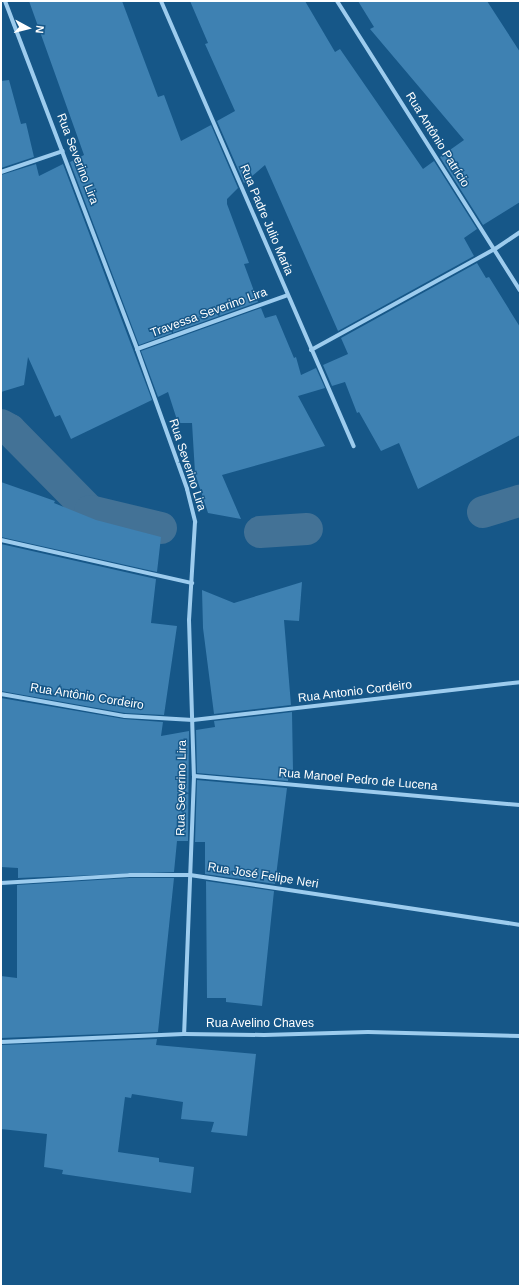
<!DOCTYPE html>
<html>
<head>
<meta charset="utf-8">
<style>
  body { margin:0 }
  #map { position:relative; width:521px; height:1287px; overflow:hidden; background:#165788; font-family:Helvetica,sans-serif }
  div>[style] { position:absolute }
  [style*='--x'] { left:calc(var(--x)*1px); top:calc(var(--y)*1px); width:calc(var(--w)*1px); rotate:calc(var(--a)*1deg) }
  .canal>* { height:32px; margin:-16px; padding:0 16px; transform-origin:16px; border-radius:16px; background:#437296 }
  .building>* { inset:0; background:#3e81b2 }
  .minor>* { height:4px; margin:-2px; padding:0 2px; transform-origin:2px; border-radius:2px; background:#9dccee }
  span { translate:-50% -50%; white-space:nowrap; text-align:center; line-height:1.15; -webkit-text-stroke:3px #165788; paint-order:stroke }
  .street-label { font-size:12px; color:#fff }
  .frame { position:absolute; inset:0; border:2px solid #fff; pointer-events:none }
  .north { position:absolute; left:8px; top:8px; width:40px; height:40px; -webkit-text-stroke:3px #165788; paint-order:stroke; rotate:97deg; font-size:11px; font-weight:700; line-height:16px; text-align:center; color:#fff }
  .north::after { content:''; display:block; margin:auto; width:14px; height:18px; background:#fff; clip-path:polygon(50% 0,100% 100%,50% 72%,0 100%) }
</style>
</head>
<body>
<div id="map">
  <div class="canal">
    <i style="--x:1;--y:425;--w:10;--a:29"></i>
    <i style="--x:10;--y:430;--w:114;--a:45.4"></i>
    <i style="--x:90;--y:511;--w:73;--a:13.5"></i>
    <i style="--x:483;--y:512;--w:39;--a:-17"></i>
    <i style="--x:260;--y:532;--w:47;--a:-3.7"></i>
  </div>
  <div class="building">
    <i style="clip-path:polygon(29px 1px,122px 1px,158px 97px,164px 95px,181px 141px,211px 125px,238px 188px,227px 199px,227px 204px,249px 263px,244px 264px,258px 302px,139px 345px,70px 162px,84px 155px)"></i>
    <i style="clip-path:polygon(190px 1px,305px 1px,335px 52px,340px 49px,423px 169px,434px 161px,477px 229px,464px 238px,474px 256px,338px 331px,265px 165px,244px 183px,217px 121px,235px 111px,205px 44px,208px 43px)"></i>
    <i style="clip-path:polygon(358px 1px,487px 1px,520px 52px,520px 202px,483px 225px,440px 157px,464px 140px,370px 29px,374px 27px)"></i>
    <i style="clip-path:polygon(9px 80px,21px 124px,26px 123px,34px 157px,1px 168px,1px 81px)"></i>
    <i style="clip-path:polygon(36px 164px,39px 176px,63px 164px,152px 400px,71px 439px,60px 415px,55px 417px,28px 357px,24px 385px,1px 392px,1px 175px)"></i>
    <i style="clip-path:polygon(477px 263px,486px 278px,489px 277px,520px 327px,520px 435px,418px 489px,399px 443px,381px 451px,359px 412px,357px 413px,345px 382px,332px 386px,323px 365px,348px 354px,341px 338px)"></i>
    <i style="clip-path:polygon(261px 308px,265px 318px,276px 315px,294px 358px,296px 357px,301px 375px,316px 368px,325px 388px,298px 396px,325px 446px,222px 475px,241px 519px,208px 513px,195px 473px,192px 423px,178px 423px,168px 392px,158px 397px,141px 351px)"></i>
    <i style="clip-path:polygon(1px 482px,55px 501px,54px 503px,96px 520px,161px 537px,157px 572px,1px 537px)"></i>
    <i style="clip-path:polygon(1px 544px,156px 579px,151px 623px,177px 626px,164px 715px,125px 713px,1px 691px)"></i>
    <i style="clip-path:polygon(302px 582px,299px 621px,284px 620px,291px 705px,214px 714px,203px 628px,202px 590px,234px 603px)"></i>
    <i style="clip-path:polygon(1px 698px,124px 719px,163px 722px,161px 736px,189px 731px,188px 841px,177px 841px,174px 872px,18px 878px,18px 868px,1px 867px)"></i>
    <i style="clip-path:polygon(292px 712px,293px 770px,289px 770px,288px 781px,197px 773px,196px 730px,215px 727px,214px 721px)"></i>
    <i style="clip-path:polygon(197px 780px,287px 788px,275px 884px,205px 874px,205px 842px,195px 842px)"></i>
    <i style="clip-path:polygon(130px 878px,174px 878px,158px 1032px,1px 1038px,1px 976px,17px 978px,17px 885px)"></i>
    <i style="clip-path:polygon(206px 881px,274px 891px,262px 1006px,226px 1002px,226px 998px,207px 998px)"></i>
    <i style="clip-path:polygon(157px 1039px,156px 1045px,256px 1054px,247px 1136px,211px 1132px,214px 1122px,181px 1119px,183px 1102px,132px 1094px,131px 1098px,125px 1097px,118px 1152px,159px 1158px,159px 1162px,194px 1167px,191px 1193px,62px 1174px,63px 1170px,44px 1167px,47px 1134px,1px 1129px,1px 1045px)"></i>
  </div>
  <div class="minor">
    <i style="--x:5;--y:1;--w:372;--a:69.2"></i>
    <i style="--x:137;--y:349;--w:149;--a:70.3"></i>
    <i style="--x:187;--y:489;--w:34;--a:76"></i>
    <i style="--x:195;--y:522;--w:98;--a:93.5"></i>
    <i style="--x:189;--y:620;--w:156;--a:88.2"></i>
    <i style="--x:194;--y:776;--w:258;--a:92.2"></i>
    <i style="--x:161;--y:1;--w:485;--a:66.6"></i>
    <i style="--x:337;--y:1;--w:342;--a:57.7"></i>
    <i style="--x:1;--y:172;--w:65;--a:-18.7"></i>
    <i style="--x:137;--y:349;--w:160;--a:-19.7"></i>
    <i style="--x:311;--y:350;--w:210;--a:-28.8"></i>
    <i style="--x:495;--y:249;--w:30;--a:-34"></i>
    <i style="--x:1;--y:540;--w:196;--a:12.7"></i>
    <i style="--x:1;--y:694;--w:126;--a:10.1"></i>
    <i style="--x:125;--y:716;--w:68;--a:3.4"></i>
    <i style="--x:193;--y:720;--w:329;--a:-6.6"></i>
    <i style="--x:194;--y:776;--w:327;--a:5.1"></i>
    <i style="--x:1;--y:883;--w:129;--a:-3.5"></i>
    <i style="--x:130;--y:875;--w:60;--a:0"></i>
    <i style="--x:190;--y:875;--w:334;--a:8.6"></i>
    <i style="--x:1;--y:1042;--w:183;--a:-2.5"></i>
    <i style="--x:184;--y:1034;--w:80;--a:0.7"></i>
    <i style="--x:264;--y:1035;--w:104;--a:-1.7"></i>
    <i style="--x:368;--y:1032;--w:152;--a:1.5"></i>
  </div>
  <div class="street-label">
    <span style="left:437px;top:140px;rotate:58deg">Rua Antônio Patrício</span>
    <span style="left:77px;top:159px;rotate:69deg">Rua Severino Lira</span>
    <span style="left:266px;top:220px;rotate:67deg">Rua Padre Julio Maria</span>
    <span style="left:209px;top:313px;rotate:-20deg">Travessa Severino Lira</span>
    <span style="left:187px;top:465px;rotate:72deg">Rua Severino Lira</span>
    <span style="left:355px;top:692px;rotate:-7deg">Rua Antonio Cordeiro</span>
    <span style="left:87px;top:697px;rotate:9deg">Rua Antônio Cordeiro</span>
    <span style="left:358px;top:780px;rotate:5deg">Rua Manoel Pedro de Lucena</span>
    <span style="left:182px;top:788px;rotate:-89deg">Rua Severino Lira</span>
    <span style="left:263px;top:876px;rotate:9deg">Rua José Felipe Neri</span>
    <span style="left:260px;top:1024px">Rua Avelino Chaves</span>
  </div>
  <div class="frame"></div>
  <div class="north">N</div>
</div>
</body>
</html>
